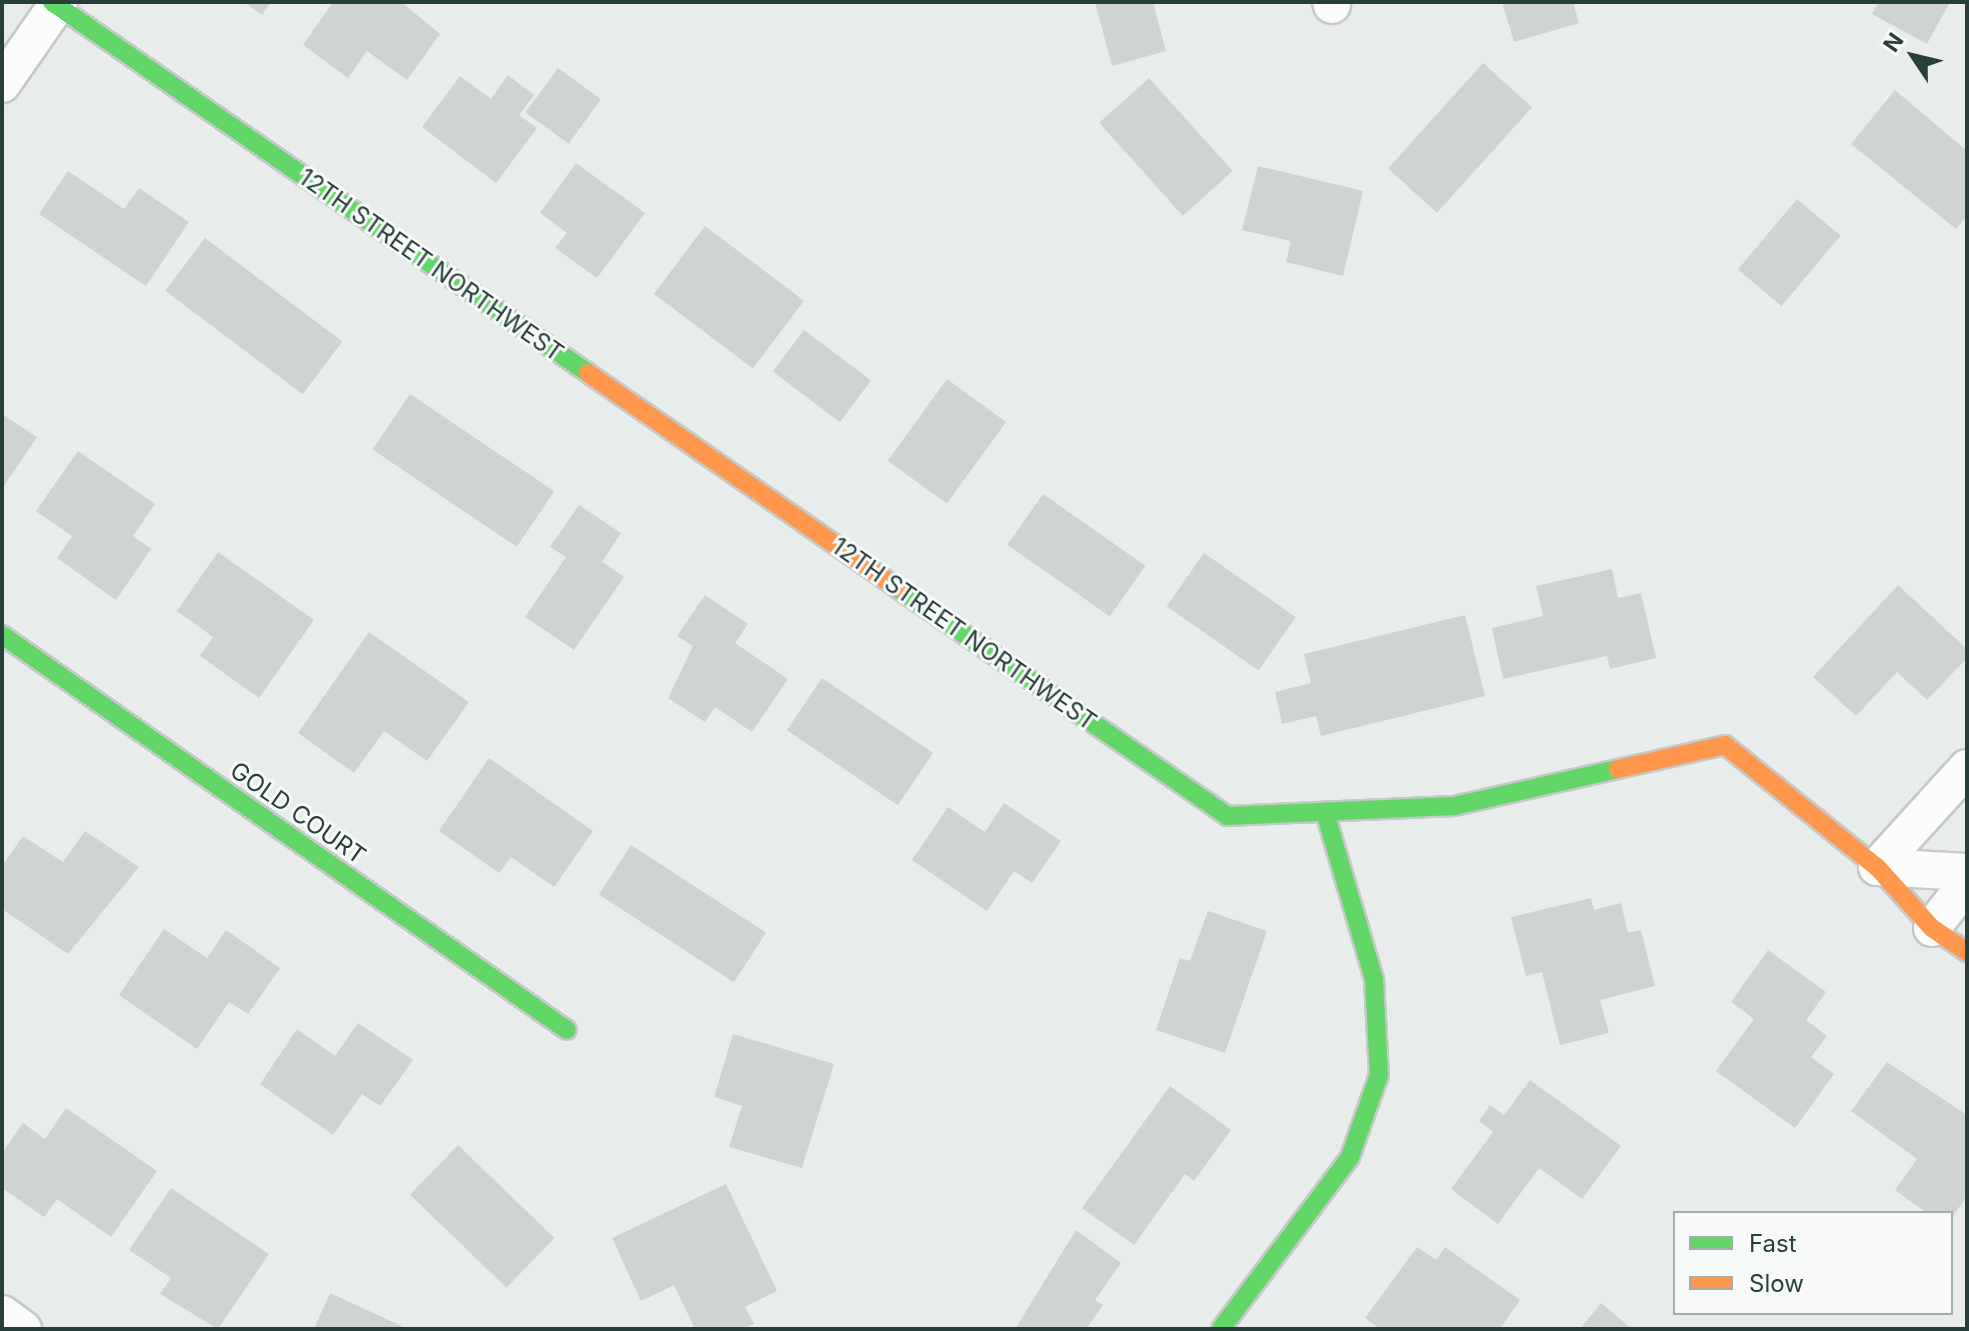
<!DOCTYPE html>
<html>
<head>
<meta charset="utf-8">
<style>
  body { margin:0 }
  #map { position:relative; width:1969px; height:1331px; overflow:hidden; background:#e8ecea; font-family:Inter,sans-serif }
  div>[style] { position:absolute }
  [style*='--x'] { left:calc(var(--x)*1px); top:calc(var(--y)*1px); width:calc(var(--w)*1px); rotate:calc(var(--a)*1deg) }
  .building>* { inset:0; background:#cfd3d2; transform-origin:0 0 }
  .roads { filter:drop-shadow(2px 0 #c5c9c7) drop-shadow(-2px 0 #c5c9c7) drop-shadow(0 2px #c5c9c7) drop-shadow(0 -2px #c5c9c7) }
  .street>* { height:36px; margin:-18px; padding:0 18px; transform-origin:18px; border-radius:18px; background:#fcfcfc }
  .fast>* { height:18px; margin:-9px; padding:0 9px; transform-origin:9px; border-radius:9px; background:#63d668 }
  .slow>* { height:18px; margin:-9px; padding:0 9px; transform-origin:9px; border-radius:9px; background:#ff974d }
  span { translate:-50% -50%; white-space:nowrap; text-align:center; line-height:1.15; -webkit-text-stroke:6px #f7faf9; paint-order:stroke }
  .street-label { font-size:24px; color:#273e3a }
  .frame { position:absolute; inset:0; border:4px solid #273e3a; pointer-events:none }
  .legend { position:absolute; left:1673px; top:1211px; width:280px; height:104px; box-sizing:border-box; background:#f7faf9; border:2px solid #a4afad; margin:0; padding:10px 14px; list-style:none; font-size:24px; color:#273e3a }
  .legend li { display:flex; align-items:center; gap:16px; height:40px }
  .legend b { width:40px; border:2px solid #a4afad }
  .north { position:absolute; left:1873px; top:16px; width:80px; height:80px; -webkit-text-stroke:6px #f7faf9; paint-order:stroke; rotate:305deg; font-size:22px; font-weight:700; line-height:32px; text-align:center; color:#273e3a }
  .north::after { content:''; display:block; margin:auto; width:28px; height:36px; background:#273e3a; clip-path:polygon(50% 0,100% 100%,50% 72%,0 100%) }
</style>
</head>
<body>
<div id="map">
  <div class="building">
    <i style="clip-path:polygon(244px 2px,271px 2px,262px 15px)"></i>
    <i style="clip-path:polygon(333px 2px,401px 2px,440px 34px,407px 80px,367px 51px,348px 78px,303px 45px)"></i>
    <i style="clip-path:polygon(1095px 2px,1153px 2px,1166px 51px,1112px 66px)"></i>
    <i style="clip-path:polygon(1502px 2px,1573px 2px,1579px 23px,1514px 42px)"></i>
    <i style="clip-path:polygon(1879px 2px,1950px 2px,1927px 44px,1872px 14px)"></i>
    <i style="left:1483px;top:63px;width:66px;height:142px;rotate:42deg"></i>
    <i style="left:558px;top:68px;width:53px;height:55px;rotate:36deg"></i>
    <i style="clip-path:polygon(508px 75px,534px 95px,519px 115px,537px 128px,496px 183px,422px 127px,460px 76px,491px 99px)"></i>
    <i style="left:1149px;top:78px;width:125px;height:67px;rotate:48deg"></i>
    <i style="clip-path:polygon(1895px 90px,1967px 151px,1967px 216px,1956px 229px,1851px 144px)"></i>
    <i style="clip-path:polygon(576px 163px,645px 213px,597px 278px,555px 248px,567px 233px,540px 213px)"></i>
    <i style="clip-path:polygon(1258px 166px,1363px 191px,1343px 276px,1286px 262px,1291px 241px,1242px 230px)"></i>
    <i style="clip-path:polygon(68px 171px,124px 209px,139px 188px,189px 222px,146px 286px,39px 214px)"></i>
    <i style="left:1797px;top:199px;width:57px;height:92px;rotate:40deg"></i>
    <i style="left:705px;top:226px;width:124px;height:85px;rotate:37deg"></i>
    <i style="left:205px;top:238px;width:172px;height:66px;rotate:37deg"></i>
    <i style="left:804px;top:330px;width:84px;height:52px;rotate:37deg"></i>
    <i style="left:947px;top:379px;width:73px;height:101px;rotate:36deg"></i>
    <i style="left:410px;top:394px;width:174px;height:67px;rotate:34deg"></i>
    <i style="clip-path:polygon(2px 414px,37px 437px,2px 489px)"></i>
    <i style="clip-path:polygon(78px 451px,155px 504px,133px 536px,151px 549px,116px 600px,57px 558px,72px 536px,36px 511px)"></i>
    <i style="left:1043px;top:494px;width:125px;height:62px;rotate:35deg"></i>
    <i style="clip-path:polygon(579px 505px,621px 533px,602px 562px,624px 577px,574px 650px,525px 617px,566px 557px,550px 547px)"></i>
    <i style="clip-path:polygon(218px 552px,314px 620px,259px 698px,200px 656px,213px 637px,177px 611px)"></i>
    <i style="left:1204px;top:553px;width:112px;height:65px;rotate:35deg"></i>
    <i style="clip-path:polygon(1612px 569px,1618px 598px,1641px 593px,1656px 658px,1610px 669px,1607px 656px,1503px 679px,1492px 628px,1543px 616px,1536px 586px)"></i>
    <i style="clip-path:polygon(1898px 585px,1967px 649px,1967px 658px,1927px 700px,1897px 672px,1856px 716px,1813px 677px)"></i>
    <i style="clip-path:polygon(705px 595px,748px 624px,735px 643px,788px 679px,752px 732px,715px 707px,705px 722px,668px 698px,693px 646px,677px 636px)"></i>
    <i style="clip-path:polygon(1465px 615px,1485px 696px,1321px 736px,1316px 716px,1282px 724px,1275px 692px,1311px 683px,1304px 654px)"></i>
    <i style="clip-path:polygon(369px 632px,469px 702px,427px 761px,384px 731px,354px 773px,298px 733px)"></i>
    <i style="left:822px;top:678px;width:134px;height:63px;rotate:34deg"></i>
    <i style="clip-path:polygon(489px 758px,593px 831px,554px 887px,511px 857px,499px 873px,439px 831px)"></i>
    <i style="clip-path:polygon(1004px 803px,1061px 841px,1032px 883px,1014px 871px,987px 911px,912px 860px,948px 807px,985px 832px)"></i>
    <i style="clip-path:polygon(85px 831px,139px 867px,68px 954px,2px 909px,2px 866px,23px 836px,63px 862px)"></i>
    <i style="left:631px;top:845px;width:161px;height:59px;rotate:33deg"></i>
    <i style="clip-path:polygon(1591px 898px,1594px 910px,1621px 903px,1628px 933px,1641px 930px,1655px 986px,1600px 1000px,1609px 1033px,1560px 1045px,1542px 972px,1526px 976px,1511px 917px)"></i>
    <i style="clip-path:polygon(1208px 911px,1267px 931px,1225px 1053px,1156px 1030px,1180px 958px,1190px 961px)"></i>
    <i style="clip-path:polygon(164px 929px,207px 958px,226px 930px,280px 968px,248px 1014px,229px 1002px,197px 1049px,119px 995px)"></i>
    <i style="clip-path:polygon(1768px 950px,1826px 992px,1806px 1020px,1827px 1036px,1811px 1057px,1834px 1074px,1795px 1128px,1716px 1071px,1754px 1019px,1731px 1002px)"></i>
    <i style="clip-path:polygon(358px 1023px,413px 1060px,380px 1106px,362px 1094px,333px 1135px,260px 1084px,297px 1029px,335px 1056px)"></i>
    <i style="clip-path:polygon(733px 1034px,834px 1064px,802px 1168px,729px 1147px,742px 1106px,714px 1097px)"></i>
    <i style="clip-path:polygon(1887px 1062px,1967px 1115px,1967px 1196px,1951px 1219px,1927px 1213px,1895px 1190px,1917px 1159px,1851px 1111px)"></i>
    <i style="clip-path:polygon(1530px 1080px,1621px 1146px,1582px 1199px,1539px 1168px,1498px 1224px,1451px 1189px,1493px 1132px,1479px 1121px,1490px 1105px,1504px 1115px)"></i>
    <i style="clip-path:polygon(1170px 1086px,1231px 1130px,1194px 1181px,1185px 1174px,1134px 1245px,1082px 1208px)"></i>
    <i style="clip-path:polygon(66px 1108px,157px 1171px,111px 1237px,57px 1199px,44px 1217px,2px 1188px,2px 1153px,23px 1123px,45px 1139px)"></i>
    <i style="left:458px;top:1145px;width:134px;height:69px;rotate:44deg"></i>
    <i style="clip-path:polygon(726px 1184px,777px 1291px,745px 1307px,754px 1324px,743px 1329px,695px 1329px,674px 1285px,641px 1301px,612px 1238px)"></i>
    <i style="clip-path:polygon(171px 1188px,269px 1254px,218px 1329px,160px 1294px,171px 1278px,129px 1250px)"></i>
    <i style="clip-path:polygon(1076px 1230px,1121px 1263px,1095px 1300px,1103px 1305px,1086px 1329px,1015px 1329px)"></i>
    <i style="clip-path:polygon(1417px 1247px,1436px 1260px,1445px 1247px,1520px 1300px,1500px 1329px,1380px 1329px,1365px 1318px)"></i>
    <i style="clip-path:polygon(330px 1293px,408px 1329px,314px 1329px)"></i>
    <i style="clip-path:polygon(1601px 1303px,1632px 1329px,1580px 1329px)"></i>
  </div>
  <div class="roads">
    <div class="street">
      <i style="--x:1331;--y:2;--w:3;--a:72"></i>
      <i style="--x:2;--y:84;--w:100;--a:-55.2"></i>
      <i style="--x:1877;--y:867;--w:134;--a:-47.7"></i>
      <i style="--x:1877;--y:867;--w:90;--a:3.2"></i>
      <i style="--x:1932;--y:928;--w:57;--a:-52.1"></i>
      <i style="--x:2;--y:1314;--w:26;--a:36"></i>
    </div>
    <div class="fast">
      <i style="--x:52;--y:2;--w:652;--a:34.69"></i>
      <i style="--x:897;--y:588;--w:401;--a:34.6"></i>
      <i style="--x:1227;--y:816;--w:227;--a:-2.5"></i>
      <i style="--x:1454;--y:806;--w:168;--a:-12.7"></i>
      <i style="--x:2;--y:635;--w:689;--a:34.96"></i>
      <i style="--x:1221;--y:1329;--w:215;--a:-53.1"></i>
      <i style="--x:1350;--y:1157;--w:87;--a:-70.5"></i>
      <i style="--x:1379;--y:1075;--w:96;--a:-93"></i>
      <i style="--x:1374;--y:979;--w:174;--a:-106.4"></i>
    </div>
    <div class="slow">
      <i style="--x:588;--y:373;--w:376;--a:34.8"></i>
      <i style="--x:1618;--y:769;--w:110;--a:-12.6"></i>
      <i style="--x:1725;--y:745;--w:195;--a:38.8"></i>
      <i style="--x:1877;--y:867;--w:82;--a:48"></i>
      <i style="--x:1932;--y:928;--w:42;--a:34.4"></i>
    </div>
  </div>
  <div class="street-label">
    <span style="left:431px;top:265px;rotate:35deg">12TH STREET NORTHWEST</span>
    <span style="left:964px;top:634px;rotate:35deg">12TH STREET NORTHWEST</span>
    <span style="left:298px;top:813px;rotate:35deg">GOLD COURT</span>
  </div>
  <div class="frame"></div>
  <ul class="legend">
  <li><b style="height:10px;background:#63d668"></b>Fast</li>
  <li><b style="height:10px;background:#ff974d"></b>Slow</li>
  </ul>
  <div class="north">N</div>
</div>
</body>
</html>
